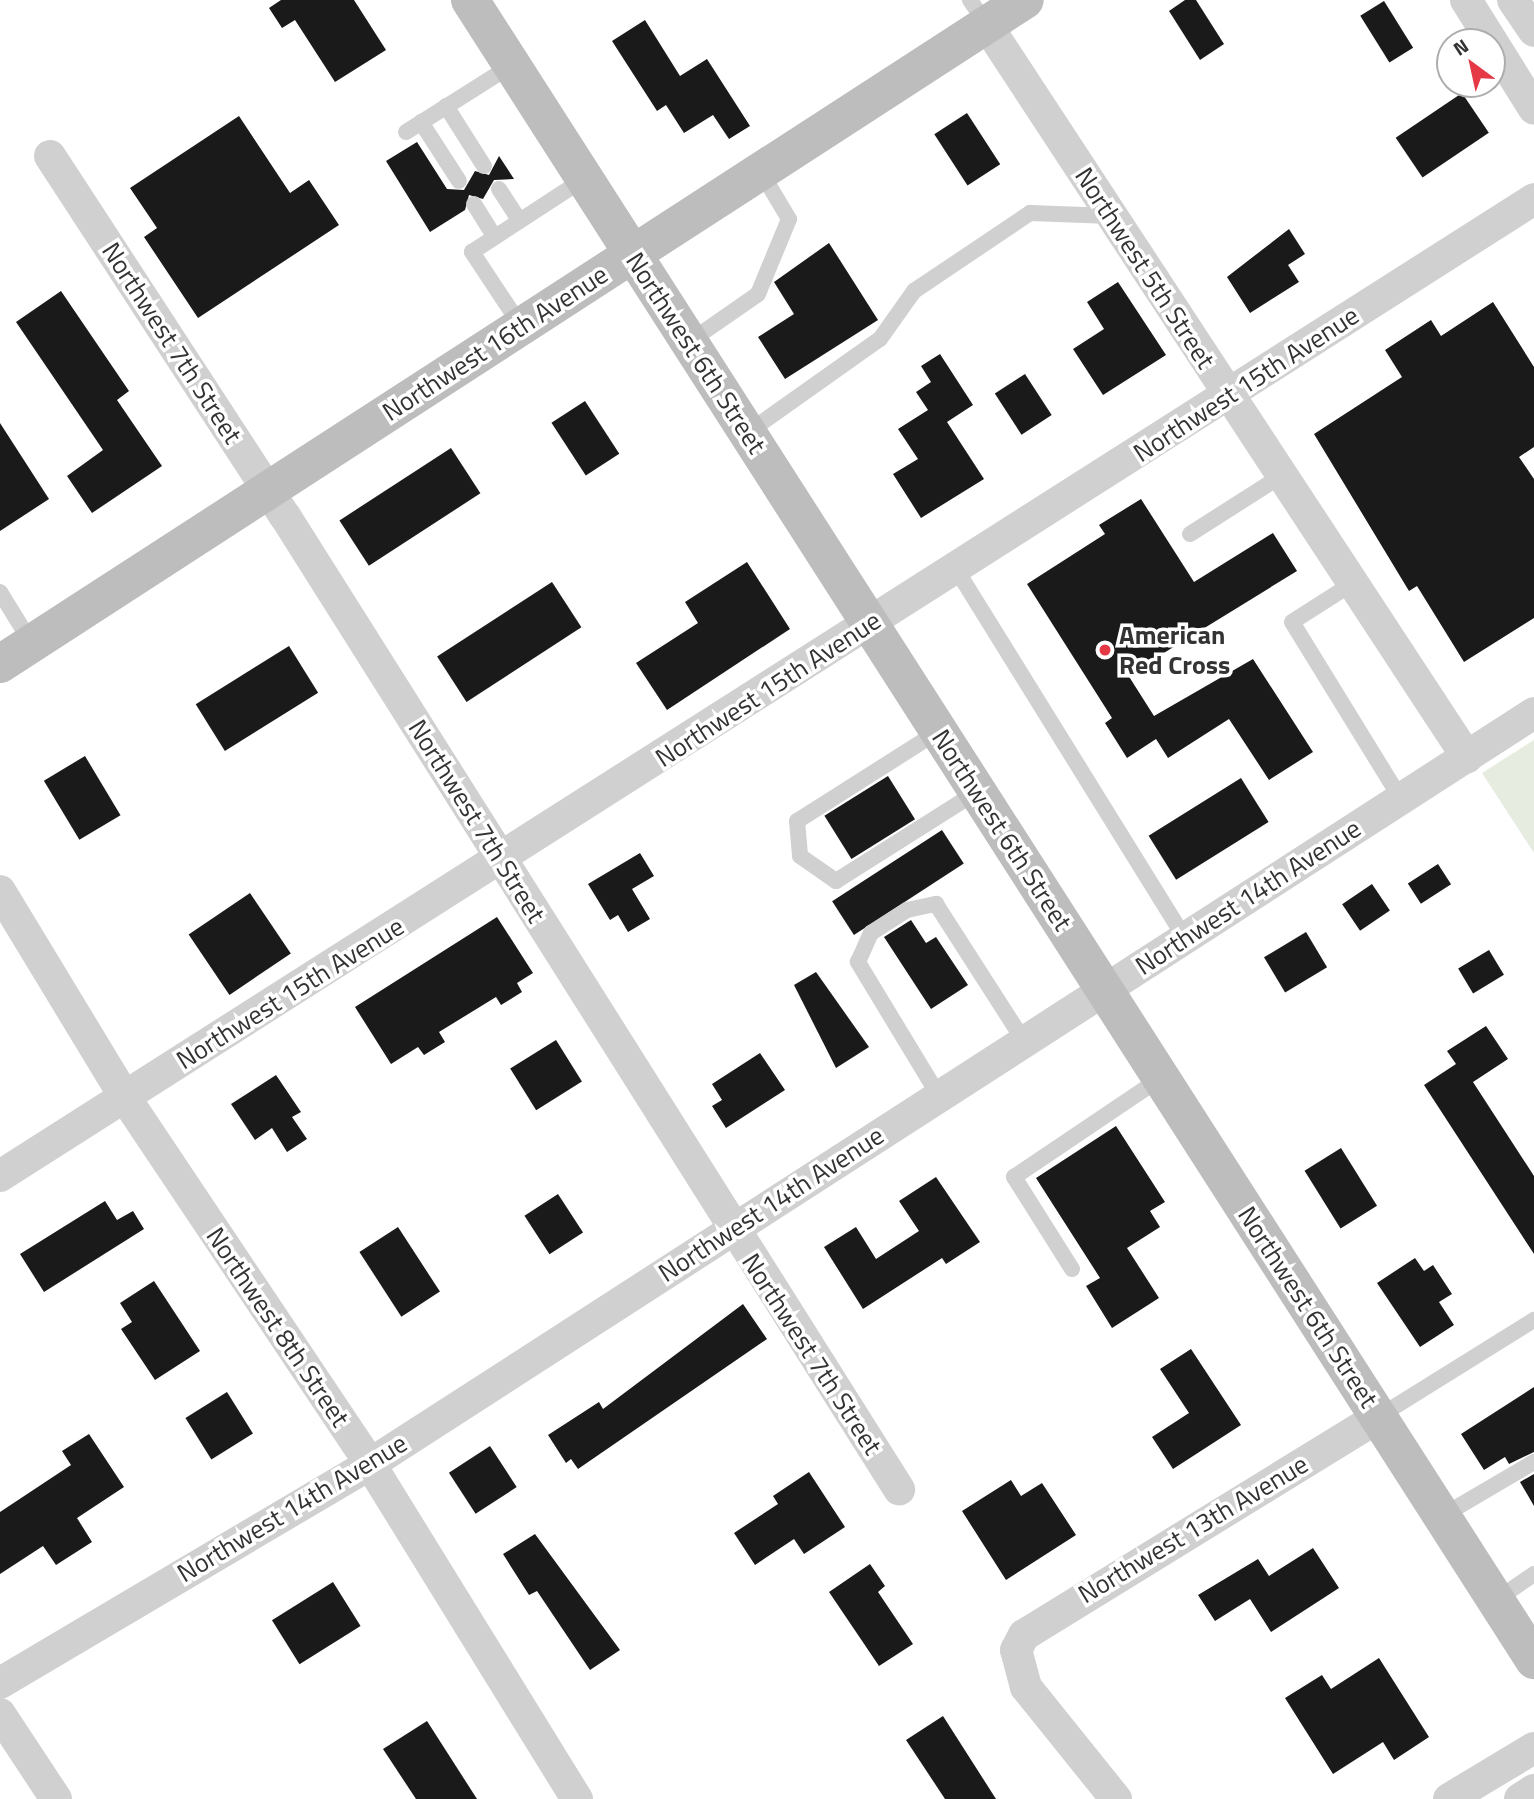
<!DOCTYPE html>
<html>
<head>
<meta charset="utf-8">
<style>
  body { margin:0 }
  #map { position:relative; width:1534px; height:1799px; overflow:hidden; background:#fff; font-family:"Titillium Web",sans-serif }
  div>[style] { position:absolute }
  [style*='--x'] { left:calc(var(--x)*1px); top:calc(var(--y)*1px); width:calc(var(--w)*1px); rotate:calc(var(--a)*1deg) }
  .green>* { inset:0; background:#e6ecdf }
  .building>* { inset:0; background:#1a1a1a; transform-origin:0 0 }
  .lane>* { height:16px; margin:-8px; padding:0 8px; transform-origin:8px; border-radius:8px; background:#d0d0d0 }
  .street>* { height:32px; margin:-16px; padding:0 16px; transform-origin:16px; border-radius:16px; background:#d0d0d0 }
  .secondary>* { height:38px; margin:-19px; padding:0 19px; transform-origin:19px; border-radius:19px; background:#bdbdbd }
  .dots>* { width:19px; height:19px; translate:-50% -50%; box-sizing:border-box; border:4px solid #fff; border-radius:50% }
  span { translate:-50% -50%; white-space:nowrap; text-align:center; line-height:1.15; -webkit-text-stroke:7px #fff; paint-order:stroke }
  .street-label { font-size:26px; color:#333 }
  .poi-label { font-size:26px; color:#333; font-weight:700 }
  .left { translate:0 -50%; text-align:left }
  .north { position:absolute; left:1436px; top:28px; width:70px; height:70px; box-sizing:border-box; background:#fff; border:2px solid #adadad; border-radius:50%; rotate:327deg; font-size:19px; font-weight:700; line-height:28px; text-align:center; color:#333 }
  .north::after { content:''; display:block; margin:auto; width:24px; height:32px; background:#e63946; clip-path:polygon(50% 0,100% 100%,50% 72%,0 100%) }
</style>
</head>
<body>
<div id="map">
  <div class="green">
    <i style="clip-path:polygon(1534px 740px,1534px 853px,1482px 773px)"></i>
  </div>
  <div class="building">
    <i style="clip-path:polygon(281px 0,354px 0,386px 50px,335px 82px,295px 20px,282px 28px,269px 8px)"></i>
    <i style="clip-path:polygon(1185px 0,1196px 0,1224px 44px,1200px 60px,1169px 11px)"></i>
    <i style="left:1384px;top:1px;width:55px;height:28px;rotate:58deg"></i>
    <i style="clip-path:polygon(645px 20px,680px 76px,707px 59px,750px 126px,729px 139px,713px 115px,684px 133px,666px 105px,657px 111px,612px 41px)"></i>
    <i style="left:1462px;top:93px;width:48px;height:80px;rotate:56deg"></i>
    <i style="left:967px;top:113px;width:61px;height:39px;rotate:57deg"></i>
    <i style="clip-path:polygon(239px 116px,290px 193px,309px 180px,339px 225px,198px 318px,144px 237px,157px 228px,130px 188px)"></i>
    <i style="clip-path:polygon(417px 142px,447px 189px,464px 190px,475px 171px,489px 175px,499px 156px,514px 179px,494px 180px,483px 199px,469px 195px,465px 210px,430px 232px,386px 161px)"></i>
    <i style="clip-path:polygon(1289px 229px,1305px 254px,1288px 265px,1299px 282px,1250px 313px,1227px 277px)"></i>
    <i style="clip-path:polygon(829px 243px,878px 320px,785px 379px,758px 337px,794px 314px,774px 282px)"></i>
    <i style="clip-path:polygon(1118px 282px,1166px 355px,1103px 395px,1073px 349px,1104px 329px,1087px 302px)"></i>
    <i style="clip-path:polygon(61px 291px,129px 391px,117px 400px,162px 466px,92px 513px,67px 476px,103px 450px,16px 322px)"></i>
    <i style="clip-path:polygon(1493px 302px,1534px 367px,1534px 447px,1519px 457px,1534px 479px,1534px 618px,1464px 662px,1417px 586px,1409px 591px,1314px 434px,1402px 377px,1385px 350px,1431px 320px,1441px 336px)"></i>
    <i style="clip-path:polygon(940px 354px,973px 405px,947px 422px,984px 479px,921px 518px,893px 474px,918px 459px,898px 429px,928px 410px,916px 392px,931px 382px,921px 366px)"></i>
    <i style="left:1025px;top:374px;width:49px;height:36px;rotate:57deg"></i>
    <i style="left:585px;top:401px;width:63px;height:40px;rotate:57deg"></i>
    <i style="clip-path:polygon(0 423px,49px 499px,0 531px)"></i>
    <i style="left:451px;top:448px;width:54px;height:133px;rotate:57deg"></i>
    <i style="clip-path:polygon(1141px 499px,1194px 582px,1273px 533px,1297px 571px,1128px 675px,1154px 716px,1253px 659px,1313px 752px,1269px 780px,1229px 719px,1168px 758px,1156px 739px,1127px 758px,1105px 723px,1112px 718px,1027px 584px,1105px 534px,1099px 525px)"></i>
    <i style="clip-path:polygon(747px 562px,790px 629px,667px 710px,636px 663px,698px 623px,685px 602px)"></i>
    <i style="left:552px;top:582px;width:54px;height:137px;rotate:57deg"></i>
    <i style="left:289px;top:646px;width:55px;height:110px;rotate:58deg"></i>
    <i style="left:85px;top:756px;width:69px;height:48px;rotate:59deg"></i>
    <i style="left:888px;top:776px;width:51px;height:75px;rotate:58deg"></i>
    <i style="left:1241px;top:778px;width:52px;height:109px;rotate:58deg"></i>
    <i style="left:942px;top:830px;width:40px;height:131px;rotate:57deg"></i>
    <i style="clip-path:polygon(640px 853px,654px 876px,632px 889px,650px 919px,628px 932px,618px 915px,610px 920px,588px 884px)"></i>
    <i style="left:1438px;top:864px;width:24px;height:36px;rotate:57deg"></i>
    <i style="left:1372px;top:884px;width:32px;height:36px;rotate:56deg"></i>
    <i style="left:250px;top:893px;width:73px;height:74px;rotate:56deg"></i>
    <i style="clip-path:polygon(497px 917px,533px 973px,517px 983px,522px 992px,501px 1005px,496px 997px,439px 1032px,445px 1042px,424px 1055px,418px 1047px,391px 1064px,355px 1007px)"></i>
    <i style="clip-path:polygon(911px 920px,926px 943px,936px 937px,968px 985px,931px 1009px,884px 937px)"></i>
    <i style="left:1306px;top:932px;width:41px;height:49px;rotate:59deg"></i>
    <i style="left:1489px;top:950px;width:29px;height:36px;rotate:59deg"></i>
    <i style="clip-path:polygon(816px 972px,869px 1047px,836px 1068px,794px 985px)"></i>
    <i style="clip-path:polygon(1486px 1026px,1508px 1059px,1473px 1082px,1534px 1176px,1534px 1254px,1424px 1085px,1456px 1064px,1447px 1051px)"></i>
    <i style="left:556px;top:1040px;width:49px;height:54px;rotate:58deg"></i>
    <i style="clip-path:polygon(760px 1053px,785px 1090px,726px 1128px,712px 1106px,722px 1100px,712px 1084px)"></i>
    <i style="clip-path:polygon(276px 1075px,301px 1112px,292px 1117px,307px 1139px,287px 1152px,272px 1128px,255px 1140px,231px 1104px)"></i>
    <i style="clip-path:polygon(1116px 1126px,1165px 1202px,1150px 1211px,1160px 1227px,1127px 1248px,1159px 1298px,1112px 1328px,1086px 1286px,1100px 1278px,1036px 1178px)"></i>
    <i style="left:1341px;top:1148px;width:68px;height:43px;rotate:58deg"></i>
    <i style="clip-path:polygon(936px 1177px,980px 1242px,946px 1264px,942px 1258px,863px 1309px,824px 1247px,856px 1227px,876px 1259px,919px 1231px,899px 1201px)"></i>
    <i style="left:558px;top:1194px;width:46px;height:40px;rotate:57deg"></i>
    <i style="clip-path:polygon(105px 1201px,117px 1220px,133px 1211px,144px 1229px,44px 1292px,20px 1254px)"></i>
    <i style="left:398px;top:1227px;width:77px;height:46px;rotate:57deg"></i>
    <i style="clip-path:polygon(1415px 1258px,1424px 1271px,1433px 1265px,1452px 1294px,1439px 1302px,1454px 1325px,1420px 1347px,1377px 1283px)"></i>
    <i style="clip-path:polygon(154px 1281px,200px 1351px,155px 1380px,121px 1329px,132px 1322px,120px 1303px)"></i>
    <i style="clip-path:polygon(743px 1304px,767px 1339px,578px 1469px,571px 1459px,566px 1463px,548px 1435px,599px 1402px,603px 1409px)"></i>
    <i style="clip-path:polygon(1191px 1349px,1241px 1425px,1173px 1469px,1152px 1437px,1189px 1413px,1160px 1369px)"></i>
    <i style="clip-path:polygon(1534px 1387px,1534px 1452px,1509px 1464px,1505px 1457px,1484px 1470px,1461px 1434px)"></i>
    <i style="left:227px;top:1392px;width:49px;height:49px;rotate:58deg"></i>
    <i style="clip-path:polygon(89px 1434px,124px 1487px,77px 1518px,92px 1542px,56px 1565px,43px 1546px,0 1574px,0 1512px,71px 1465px,62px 1451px)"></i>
    <i style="left:490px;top:1446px;width:49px;height:49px;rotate:57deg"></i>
    <i style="clip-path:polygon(809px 1472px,845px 1527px,804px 1554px,794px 1539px,755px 1565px,734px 1533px,778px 1504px,773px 1496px)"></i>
    <i style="clip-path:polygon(1534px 1474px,1534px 1506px,1520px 1482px)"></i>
    <i style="clip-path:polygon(1011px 1480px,1021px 1496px,1042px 1483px,1076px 1535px,1006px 1580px,962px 1511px)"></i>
    <i style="clip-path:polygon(535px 1534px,620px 1650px,590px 1670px,537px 1591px,529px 1595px,503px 1554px)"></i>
    <i style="clip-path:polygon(1313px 1548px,1339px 1588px,1271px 1632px,1250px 1599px,1215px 1621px,1198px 1595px,1258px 1559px,1269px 1576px)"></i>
    <i style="clip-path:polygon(870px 1564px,885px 1586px,878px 1592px,913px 1644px,879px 1666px,829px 1592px)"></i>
    <i style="left:333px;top:1582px;width:52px;height:72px;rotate:58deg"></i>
    <i style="clip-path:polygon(1379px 1658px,1429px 1737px,1394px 1760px,1383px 1742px,1333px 1774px,1285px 1698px,1322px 1675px,1331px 1689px)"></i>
    <i style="clip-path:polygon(943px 1716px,996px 1799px,945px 1799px,906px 1740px)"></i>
    <i style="clip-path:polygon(427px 1721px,477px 1799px,416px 1799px,383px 1749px)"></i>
  </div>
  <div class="lane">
    <i style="--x:970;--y:0;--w:29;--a:56"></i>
    <i style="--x:446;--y:106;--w:71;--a:57.7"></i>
    <i style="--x:421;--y:122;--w:70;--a:57.2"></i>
    <i style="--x:406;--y:132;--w:125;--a:-32.3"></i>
    <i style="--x:499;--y:189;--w:38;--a:57"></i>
    <i style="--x:474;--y:204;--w:39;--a:58"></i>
    <i style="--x:521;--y:326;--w:89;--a:-123.5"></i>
    <i style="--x:472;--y:252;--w:134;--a:-33.1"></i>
    <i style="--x:689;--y:342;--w:84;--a:-34.8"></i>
    <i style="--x:758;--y:294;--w:81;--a:-67.5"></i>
    <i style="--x:789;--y:219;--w:55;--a:-120.8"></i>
    <i style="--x:747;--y:433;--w:163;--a:-35.3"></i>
    <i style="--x:880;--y:339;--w:59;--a:-54.7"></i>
    <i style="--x:914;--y:291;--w:140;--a:-33.9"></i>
    <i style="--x:1030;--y:213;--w:81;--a:2.1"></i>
    <i style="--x:1190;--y:534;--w:108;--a:-32.5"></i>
    <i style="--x:956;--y:569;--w:434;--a:58.2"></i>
    <i style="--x:1353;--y:583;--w:72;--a:147.4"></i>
    <i style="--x:1292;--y:622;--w:208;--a:58.4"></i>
    <i style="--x:0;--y:592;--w:61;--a:58.4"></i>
    <i style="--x:939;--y:731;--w:168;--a:147.6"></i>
    <i style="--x:797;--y:821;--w:35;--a:85"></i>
    <i style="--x:800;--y:856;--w:44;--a:34.8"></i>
    <i style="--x:836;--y:881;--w:167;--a:-32.3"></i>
    <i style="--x:939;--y:1096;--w:157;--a:-121.2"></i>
    <i style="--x:858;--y:962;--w:32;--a:-66"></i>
    <i style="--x:871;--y:933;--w:43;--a:-32.6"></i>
    <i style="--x:907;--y:910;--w:30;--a:-12"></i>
    <i style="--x:936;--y:904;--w:163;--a:57.3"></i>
    <i style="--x:1072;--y:1269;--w:109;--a:-122.2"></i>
    <i style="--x:1014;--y:1177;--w:177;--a:-34"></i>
    <i style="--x:1378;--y:1417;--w:184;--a:-31.9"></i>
    <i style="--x:1442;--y:1516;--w:107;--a:-30.4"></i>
    <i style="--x:1496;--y:1600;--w:46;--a:-34.4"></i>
  </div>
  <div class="street">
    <i style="--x:1466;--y:0;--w:128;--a:58"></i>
    <i style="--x:1513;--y:0;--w:37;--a:56"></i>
    <i style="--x:986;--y:24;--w:877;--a:56.73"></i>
    <i style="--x:50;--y:156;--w:430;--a:56.9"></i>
    <i style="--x:285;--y:516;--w:1151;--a:57.75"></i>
    <i style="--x:0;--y:891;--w:240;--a:58.8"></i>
    <i style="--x:124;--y:1096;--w:443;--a:56.2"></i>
    <i style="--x:370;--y:1464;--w:394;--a:58.3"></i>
    <i style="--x:0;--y:1176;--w:1819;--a:-32.49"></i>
    <i style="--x:0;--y:1683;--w:430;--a:-30.6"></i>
    <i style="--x:370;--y:1464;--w:1385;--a:-32.83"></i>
    <i style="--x:0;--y:1714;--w:102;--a:56.6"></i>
    <i style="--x:1116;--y:1799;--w:144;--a:-128.8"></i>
    <i style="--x:1026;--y:1687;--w:38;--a:-105"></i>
    <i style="--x:1016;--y:1650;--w:17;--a:-62"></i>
    <i style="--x:1024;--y:1635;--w:416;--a:-31.6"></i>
    <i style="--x:1449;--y:1799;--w:99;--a:-31"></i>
    <i style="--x:1520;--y:1799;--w:17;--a:-33"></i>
  </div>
  <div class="secondary">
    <i style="--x:470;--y:0;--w:1972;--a:57.34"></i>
    <i style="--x:0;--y:664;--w:1221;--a:-32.94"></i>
  </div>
  <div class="dots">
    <i style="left:1105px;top:650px;background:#e63946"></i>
  </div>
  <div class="street-label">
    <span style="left:1145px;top:268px;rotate:57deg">Northwest 5th Street</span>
    <span style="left:172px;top:343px;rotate:57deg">Northwest 7th Street</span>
    <span style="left:495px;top:343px;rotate:-33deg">Northwest 16th Avenue</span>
    <span style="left:696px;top:353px;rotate:57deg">Northwest 6th Street</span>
    <span style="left:1246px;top:384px;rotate:-33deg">Northwest 15th Avenue</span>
    <span style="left:768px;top:689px;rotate:-33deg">Northwest 15th Avenue</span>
    <span style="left:477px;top:821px;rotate:58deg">Northwest 7th Street</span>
    <span style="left:1002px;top:830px;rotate:57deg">Northwest 6th Street</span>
    <span style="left:1248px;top:897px;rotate:-33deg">Northwest 14th Avenue</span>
    <span style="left:290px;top:993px;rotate:-32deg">Northwest 15th Avenue</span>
    <span style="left:771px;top:1204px;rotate:-33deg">Northwest 14th Avenue</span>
    <span style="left:1308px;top:1307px;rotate:57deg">Northwest 6th Street</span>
    <span style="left:278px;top:1327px;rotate:56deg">Northwest 8th Street</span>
    <span style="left:812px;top:1354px;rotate:57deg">Northwest 7th Street</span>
    <span style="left:292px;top:1508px;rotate:-31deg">Northwest 14th Avenue</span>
    <span style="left:1193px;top:1529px;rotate:-31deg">Northwest 13th Avenue</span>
  </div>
  <div class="poi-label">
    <span class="left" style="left:1119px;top:650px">American<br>Red Cross</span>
  </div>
  <div class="north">N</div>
</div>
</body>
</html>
